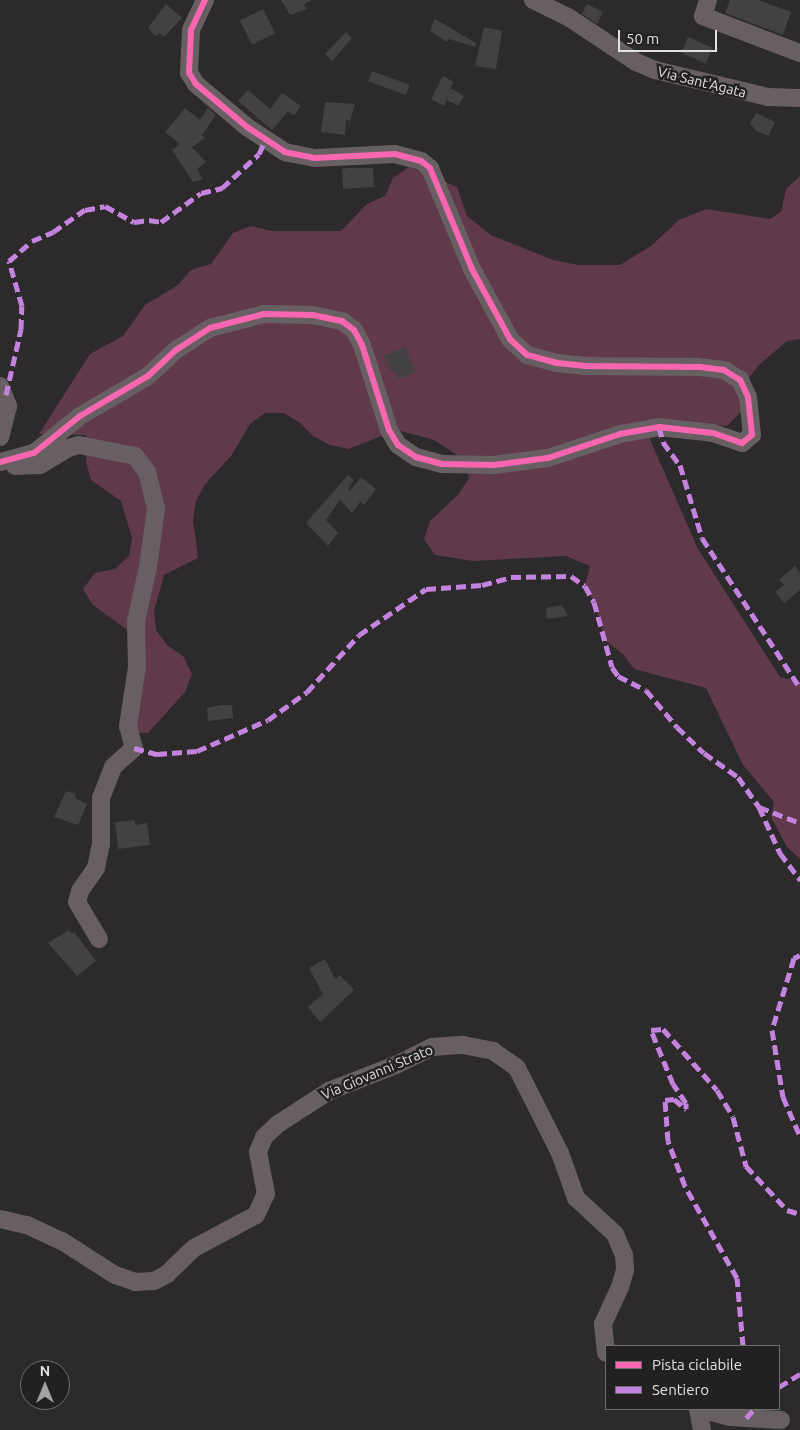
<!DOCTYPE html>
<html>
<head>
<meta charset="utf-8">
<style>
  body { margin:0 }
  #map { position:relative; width:800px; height:1430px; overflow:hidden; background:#2c2a2b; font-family:Ubuntu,sans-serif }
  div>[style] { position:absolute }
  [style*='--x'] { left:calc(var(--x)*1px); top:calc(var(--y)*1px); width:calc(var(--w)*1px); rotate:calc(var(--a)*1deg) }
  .green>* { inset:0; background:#603a4b }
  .building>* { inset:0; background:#434142; transform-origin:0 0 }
  .minor>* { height:18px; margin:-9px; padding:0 9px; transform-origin:9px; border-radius:9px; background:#685f62 }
  .quiet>* { height:5px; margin-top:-2.5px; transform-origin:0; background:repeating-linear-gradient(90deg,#c483df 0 10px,transparent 0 15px) }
  .cycleway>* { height:6px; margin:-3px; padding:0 3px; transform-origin:3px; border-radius:3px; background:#f766af }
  span { translate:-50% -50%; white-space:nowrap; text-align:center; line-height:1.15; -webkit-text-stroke:5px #232021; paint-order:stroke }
  .street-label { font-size:14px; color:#e3e0e1 }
  .legend { position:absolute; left:605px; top:1345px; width:175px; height:65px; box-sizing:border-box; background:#232021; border:1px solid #706d6e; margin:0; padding:6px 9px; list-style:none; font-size:15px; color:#e3e0e1 }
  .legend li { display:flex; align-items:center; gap:10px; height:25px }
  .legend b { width:25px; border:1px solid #706d6e }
  .north { position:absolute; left:20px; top:1360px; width:50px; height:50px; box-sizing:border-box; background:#232021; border:1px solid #706d6e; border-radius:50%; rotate:0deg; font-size:14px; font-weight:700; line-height:20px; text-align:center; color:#e3e0e1 }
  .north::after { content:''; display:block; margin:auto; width:18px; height:22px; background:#a3a0a1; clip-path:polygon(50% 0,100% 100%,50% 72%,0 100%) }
  .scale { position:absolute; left:618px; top:30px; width:99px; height:22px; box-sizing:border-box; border:2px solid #e3e0e1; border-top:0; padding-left:6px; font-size:15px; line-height:18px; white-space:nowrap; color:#e3e0e1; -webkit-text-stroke:4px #232021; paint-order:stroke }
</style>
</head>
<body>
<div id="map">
  <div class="green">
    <i style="clip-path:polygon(409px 167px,457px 187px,467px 216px,491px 235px,553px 260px,578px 265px,620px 265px,651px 246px,679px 220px,706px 209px,770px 219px,781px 212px,786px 189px,800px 176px,800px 339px,787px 341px,759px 365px,747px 380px,740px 413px,727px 426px,672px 421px,648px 435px,698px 549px,780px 677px,800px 682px,800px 859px,787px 847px,771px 817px,774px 802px,743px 765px,706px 688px,634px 669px,623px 654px,606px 641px,594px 602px,585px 586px,590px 566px,566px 556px,473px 561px,435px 555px,424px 539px,430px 521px,458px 495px,469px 478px,465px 460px,434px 440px,397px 430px,348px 449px,330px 445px,313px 436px,300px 423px,284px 413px,265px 413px,250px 424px,231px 456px,205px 484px,196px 501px,193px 520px,198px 558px,164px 575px,154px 611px,156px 630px,167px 645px,183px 656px,192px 674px,185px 692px,148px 733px,130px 732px,141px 640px,93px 605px,83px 589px,95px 573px,115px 569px,129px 556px,132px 538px,121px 501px,91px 480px,86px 462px,86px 435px,39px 434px,90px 354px,123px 336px,145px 305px,178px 285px,191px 270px,211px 264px,233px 233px,251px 226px,271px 231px,341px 231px,367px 204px,385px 196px,393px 178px)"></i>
  </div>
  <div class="building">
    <i style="clip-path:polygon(281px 0,311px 0,304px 5px,307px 9px,290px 15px)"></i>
    <i style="clip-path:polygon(730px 0,759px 0,791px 12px,783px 35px,725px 13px)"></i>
    <i style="clip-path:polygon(166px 4px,182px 18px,164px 37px,159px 33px,156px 36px,148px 28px)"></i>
    <i style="clip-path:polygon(587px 4px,603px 12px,597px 24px,582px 14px)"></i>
    <i style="left:263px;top:9px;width:27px;height:26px;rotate:63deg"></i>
    <i style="clip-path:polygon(435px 19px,476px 43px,475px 47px,449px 39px,447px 42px,430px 31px)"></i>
    <i style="clip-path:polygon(484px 27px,502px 31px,496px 69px,475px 66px)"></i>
    <i style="clip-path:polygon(346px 32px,352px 38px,332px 61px,325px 54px)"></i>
    <i style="left:688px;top:37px;width:27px;height:17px;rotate:24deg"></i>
    <i style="left:372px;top:71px;width:40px;height:11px;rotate:20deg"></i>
    <i style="clip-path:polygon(443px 76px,454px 82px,450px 88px,464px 96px,458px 106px,447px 100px,444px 106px,431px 99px)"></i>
    <i style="clip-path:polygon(248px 90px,270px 109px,282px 93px,301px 106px,294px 116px,288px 111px,272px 130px,238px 101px)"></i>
    <i style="clip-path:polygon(325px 102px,355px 104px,350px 121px,346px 120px,345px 135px,321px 132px)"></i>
    <i style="clip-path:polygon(185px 108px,200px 120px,208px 108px,216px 115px,202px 135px,205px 138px,192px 147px,206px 162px,197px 169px,203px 179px,193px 182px,172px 150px,180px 144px,165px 132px)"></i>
    <i style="clip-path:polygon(756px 113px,775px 122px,768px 136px,756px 131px,750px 123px)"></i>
    <i style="clip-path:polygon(348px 168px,373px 168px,374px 187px,343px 189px,342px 169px)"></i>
    <i style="clip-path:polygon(405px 347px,415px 372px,398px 379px,396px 371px,391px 373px,384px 356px)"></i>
    <i style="clip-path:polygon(348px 475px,354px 480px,348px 489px,350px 491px,361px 477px,376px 489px,364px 505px,360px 502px,352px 513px,340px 500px,326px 520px,338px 533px,328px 546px,306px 523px)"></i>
    <i style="clip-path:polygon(795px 566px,800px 573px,800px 590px,784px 603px,775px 592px,784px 585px,779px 580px)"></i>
    <i style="clip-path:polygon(562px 605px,568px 616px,547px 619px,546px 608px)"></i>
    <i style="clip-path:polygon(221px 705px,232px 705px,233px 718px,208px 721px,207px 708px)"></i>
    <i style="clip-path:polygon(66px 791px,76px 794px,75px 798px,87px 804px,78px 825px,54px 817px)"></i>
    <i style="clip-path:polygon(135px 820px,135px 825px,147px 823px,150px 845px,118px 849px,115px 822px)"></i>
    <i style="clip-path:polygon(69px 930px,72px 934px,74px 932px,96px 961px,77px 976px,48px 943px)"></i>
    <i style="clip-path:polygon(325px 959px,335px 979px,340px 975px,354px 990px,320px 1022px,308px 1007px,323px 994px,309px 968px)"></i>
  </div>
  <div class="minor">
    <i style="--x:533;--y:0;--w:39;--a:26"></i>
    <i style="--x:568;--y:17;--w:82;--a:33.5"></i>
    <i style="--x:636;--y:62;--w:21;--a:23"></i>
    <i style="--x:655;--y:70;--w:116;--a:13.4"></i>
    <i style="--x:768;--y:97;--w:32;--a:2"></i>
    <i style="--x:708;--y:0;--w:17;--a:107"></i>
    <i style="--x:703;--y:16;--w:104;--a:20.9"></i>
    <i style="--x:0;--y:386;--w:22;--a:68"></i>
    <i style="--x:8;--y:406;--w:32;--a:104"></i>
    <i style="--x:0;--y:462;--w:35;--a:-15"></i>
    <i style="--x:34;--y:453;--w:59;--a:-38.8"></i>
    <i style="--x:80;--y:416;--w:79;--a:-30.5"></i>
    <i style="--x:148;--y:376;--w:38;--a:-43"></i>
    <i style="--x:176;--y:350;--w:40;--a:-32.9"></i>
    <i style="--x:210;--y:328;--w:56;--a:-14.5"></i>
    <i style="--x:264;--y:314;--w:49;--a:1.2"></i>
    <i style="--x:313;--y:315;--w:30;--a:12"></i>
    <i style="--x:342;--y:321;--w:15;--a:37"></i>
    <i style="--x:354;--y:330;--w:17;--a:62"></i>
    <i style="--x:362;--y:345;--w:89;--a:72.4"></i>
    <i style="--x:389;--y:430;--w:17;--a:59"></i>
    <i style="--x:398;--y:445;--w:22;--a:34"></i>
    <i style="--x:416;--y:457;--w:27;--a:15"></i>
    <i style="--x:442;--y:464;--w:52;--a:1.1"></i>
    <i style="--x:494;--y:465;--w:54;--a:-7.4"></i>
    <i style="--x:548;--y:458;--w:76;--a:-18.4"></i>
    <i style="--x:620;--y:434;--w:40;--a:-10"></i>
    <i style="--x:659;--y:427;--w:54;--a:6.3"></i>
    <i style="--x:713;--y:433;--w:31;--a:19"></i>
    <i style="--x:742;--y:443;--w:13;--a:-39"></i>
    <i style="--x:752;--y:435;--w:38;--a:-96"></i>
    <i style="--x:748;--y:397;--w:19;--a:-115"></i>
    <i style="--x:740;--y:380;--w:19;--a:-148"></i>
    <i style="--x:724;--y:370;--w:26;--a:-173"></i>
    <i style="--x:698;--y:367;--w:112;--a:-179.5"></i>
    <i style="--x:586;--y:366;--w:29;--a:-174"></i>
    <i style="--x:557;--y:363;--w:31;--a:-165"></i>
    <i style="--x:527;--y:355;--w:23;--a:-137"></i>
    <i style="--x:510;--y:339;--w:80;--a:-118.5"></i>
    <i style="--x:472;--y:269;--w:109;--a:-112.6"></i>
    <i style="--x:430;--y:168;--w:11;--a:-142"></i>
    <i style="--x:421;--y:161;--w:27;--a:-165"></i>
    <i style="--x:395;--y:154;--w:80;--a:177.1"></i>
    <i style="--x:315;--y:158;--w:31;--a:-169"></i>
    <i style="--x:285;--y:152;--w:45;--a:-146.7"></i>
    <i style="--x:247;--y:127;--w:67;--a:-139.9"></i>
    <i style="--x:196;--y:84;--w:13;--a:-122"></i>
    <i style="--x:189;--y:73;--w:43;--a:-87.3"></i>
    <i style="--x:191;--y:30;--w:33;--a:-65"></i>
    <i style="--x:15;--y:466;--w:25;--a:-2"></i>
    <i style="--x:40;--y:465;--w:33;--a:-31"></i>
    <i style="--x:68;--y:448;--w:11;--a:-15"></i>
    <i style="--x:79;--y:445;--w:57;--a:11.1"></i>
    <i style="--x:135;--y:456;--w:20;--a:53"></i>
    <i style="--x:147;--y:472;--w:37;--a:76"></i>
    <i style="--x:156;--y:508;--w:60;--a:97.7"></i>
    <i style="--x:148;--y:567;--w:55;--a:102.5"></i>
    <i style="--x:136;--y:621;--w:46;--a:88.8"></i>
    <i style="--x:137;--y:667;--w:60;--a:98.7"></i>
    <i style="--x:128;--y:726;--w:23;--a:75"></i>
    <i style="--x:134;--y:748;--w:28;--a:138"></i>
    <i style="--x:113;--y:767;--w:33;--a:111"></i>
    <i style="--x:101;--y:798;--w:46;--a:90"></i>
    <i style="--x:101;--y:844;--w:25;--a:102"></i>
    <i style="--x:96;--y:868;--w:28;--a:125"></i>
    <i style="--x:80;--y:891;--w:11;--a:105"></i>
    <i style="--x:77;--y:902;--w:43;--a:59.3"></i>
    <i style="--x:0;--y:1219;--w:28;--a:13"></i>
    <i style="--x:27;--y:1225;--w:38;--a:25"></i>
    <i style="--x:62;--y:1241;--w:63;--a:32.7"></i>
    <i style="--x:115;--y:1275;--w:21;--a:19"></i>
    <i style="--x:135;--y:1282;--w:19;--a:-3"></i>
    <i style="--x:154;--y:1281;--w:15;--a:-28"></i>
    <i style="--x:167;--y:1274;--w:37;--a:-44"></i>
    <i style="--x:194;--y:1248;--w:70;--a:-28"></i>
    <i style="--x:256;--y:1215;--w:23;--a:-65"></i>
    <i style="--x:266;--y:1194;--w:43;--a:-100.8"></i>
    <i style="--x:258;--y:1152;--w:16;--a:-68"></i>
    <i style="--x:264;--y:1137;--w:19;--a:-43"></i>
    <i style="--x:278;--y:1124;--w:61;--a:-32.9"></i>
    <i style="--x:329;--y:1091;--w:72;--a:-21.2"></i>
    <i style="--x:396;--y:1065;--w:40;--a:-26.6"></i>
    <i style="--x:432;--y:1047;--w:31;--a:-4"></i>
    <i style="--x:463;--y:1045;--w:31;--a:11"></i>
    <i style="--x:493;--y:1051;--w:29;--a:35"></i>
    <i style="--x:517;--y:1068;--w:95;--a:63.2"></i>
    <i style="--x:560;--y:1153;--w:48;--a:70.4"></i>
    <i style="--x:576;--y:1198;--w:53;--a:42.7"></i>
    <i style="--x:615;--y:1234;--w:23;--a:67"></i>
    <i style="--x:624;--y:1255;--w:15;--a:86"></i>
    <i style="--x:625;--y:1270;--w:18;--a:106"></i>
    <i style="--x:620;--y:1287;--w:41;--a:114.7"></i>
    <i style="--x:603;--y:1324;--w:29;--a:84"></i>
    <i style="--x:698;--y:1409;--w:21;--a:79"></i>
    <i style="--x:700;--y:1409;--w:31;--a:15"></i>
    <i style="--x:730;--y:1417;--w:51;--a:3.4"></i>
  </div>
  <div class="quiet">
    <i style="--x:6;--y:395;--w:68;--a:-77.2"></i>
    <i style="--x:21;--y:329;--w:23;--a:-88"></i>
    <i style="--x:22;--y:306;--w:47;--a:-106.1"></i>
    <i style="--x:9;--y:261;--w:30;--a:-41"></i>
    <i style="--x:32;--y:241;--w:23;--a:-23"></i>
    <i style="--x:53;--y:232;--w:39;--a:-35"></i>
    <i style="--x:85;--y:210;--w:20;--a:-11"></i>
    <i style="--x:105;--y:206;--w:33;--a:29"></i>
    <i style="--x:134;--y:222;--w:15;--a:-8"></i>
    <i style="--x:149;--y:220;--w:12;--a:9"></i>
    <i style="--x:161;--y:222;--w:49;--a:-35.9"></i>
    <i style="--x:201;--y:193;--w:22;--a:-13"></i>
    <i style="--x:222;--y:188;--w:50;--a:-42.6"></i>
    <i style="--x:259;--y:154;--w:17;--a:-66"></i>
    <i style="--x:659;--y:427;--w:16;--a:75"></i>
    <i style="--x:663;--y:442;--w:29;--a:54"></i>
    <i style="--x:680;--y:465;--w:76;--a:73.2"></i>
    <i style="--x:702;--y:538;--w:179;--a:56.8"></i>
    <i style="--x:134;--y:748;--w:24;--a:15"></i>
    <i style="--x:157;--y:754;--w:40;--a:-4.3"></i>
    <i style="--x:197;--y:751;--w:77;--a:-23.6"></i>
    <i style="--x:268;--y:720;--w:48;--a:-35.7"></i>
    <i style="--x:307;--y:692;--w:77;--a:-47.6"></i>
    <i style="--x:359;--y:635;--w:81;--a:-34.5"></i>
    <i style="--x:426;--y:589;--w:56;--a:-4.1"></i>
    <i style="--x:482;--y:585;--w:30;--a:-15"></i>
    <i style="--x:511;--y:577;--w:60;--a:-1"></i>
    <i style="--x:571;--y:576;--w:17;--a:36"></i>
    <i style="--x:585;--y:586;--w:18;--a:61"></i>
    <i style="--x:594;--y:602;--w:67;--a:74.5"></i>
    <i style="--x:612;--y:667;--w:11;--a:56"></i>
    <i style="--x:618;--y:676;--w:31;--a:27"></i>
    <i style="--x:646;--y:690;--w:48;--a:50"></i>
    <i style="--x:677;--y:727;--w:37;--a:44"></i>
    <i style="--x:704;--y:753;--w:42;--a:35.2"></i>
    <i style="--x:738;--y:777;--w:37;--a:55"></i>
    <i style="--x:759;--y:807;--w:51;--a:65.5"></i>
    <i style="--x:780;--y:853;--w:34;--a:53"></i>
    <i style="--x:759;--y:807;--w:44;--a:21.3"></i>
    <i style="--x:800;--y:955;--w:7;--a:153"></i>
    <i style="--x:794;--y:958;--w:75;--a:107"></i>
    <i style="--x:772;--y:1030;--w:68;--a:80.7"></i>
    <i style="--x:783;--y:1097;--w:43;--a:66.4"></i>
    <i style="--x:743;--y:1346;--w:68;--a:-95"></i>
    <i style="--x:737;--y:1278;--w:106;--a:-119.5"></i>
    <i style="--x:685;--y:1186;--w:48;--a:-110.7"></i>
    <i style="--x:668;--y:1141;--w:41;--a:-94.2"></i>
    <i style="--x:665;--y:1100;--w:9;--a:-6"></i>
    <i style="--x:674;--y:1099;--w:16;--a:40"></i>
    <i style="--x:686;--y:1109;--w:6;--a:-90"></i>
    <i style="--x:686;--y:1103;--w:23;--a:-124"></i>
    <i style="--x:673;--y:1084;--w:58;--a:-112.2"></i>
    <i style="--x:651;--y:1030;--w:12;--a:-5"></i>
    <i style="--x:663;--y:1029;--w:81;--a:48.5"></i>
    <i style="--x:717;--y:1090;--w:31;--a:59"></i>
    <i style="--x:733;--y:1117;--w:51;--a:75.1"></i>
    <i style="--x:746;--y:1166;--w:60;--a:47"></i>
    <i style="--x:787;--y:1210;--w:14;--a:17"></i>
    <i style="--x:779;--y:1387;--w:25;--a:-32"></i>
    <i style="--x:746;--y:1418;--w:12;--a:-48"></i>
  </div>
  <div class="cycleway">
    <i style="--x:0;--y:462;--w:35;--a:-15"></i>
    <i style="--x:34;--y:453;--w:59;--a:-38.8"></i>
    <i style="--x:80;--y:416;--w:79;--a:-30.5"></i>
    <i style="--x:148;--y:376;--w:38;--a:-43"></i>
    <i style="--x:176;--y:350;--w:40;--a:-32.9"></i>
    <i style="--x:210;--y:328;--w:56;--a:-14.5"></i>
    <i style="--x:264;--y:314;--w:49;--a:1.2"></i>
    <i style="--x:313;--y:315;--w:30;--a:12"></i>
    <i style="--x:342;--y:321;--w:15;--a:37"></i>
    <i style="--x:354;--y:330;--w:17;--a:62"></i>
    <i style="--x:362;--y:345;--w:89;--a:72.4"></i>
    <i style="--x:389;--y:430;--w:17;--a:59"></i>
    <i style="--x:398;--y:445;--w:22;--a:34"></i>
    <i style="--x:416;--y:457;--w:27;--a:15"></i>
    <i style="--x:442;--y:464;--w:52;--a:1.1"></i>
    <i style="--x:494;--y:465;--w:54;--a:-7.4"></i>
    <i style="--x:548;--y:458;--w:76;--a:-18.4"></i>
    <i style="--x:620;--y:434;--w:40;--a:-10"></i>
    <i style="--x:659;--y:427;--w:54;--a:6.3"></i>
    <i style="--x:713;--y:433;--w:31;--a:19"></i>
    <i style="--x:742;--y:443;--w:13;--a:-39"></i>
    <i style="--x:752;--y:435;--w:38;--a:-96"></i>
    <i style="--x:748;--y:397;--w:19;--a:-115"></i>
    <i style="--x:740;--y:380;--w:19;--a:-148"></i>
    <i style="--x:724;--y:370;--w:26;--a:-173"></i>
    <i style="--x:698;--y:367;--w:112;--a:-179.5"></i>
    <i style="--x:586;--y:366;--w:29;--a:-174"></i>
    <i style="--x:557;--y:363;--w:31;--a:-165"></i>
    <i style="--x:527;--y:355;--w:23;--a:-137"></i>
    <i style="--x:510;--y:339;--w:80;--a:-118.5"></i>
    <i style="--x:472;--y:269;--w:109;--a:-112.6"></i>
    <i style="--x:430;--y:168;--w:11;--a:-142"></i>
    <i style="--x:421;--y:161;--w:27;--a:-165"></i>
    <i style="--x:395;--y:154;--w:80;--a:177.1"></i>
    <i style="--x:315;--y:158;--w:31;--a:-169"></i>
    <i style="--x:285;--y:152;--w:45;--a:-146.7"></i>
    <i style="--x:247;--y:127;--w:67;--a:-139.9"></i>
    <i style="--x:196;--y:84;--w:13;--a:-122"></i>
    <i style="--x:189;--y:73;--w:43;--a:-87.3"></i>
    <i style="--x:191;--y:30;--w:33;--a:-65"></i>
  </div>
  <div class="street-label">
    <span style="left:702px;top:82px;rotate:14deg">Via Sant'Agata</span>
    <span style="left:377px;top:1072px;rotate:-23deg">Via Giovanni Strato</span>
  </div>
  <ul class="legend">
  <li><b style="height:6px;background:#f766af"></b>Pista ciclabile</li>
  <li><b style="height:6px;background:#c483df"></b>Sentiero</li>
  </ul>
  <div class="north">N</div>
  <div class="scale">50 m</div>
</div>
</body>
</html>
